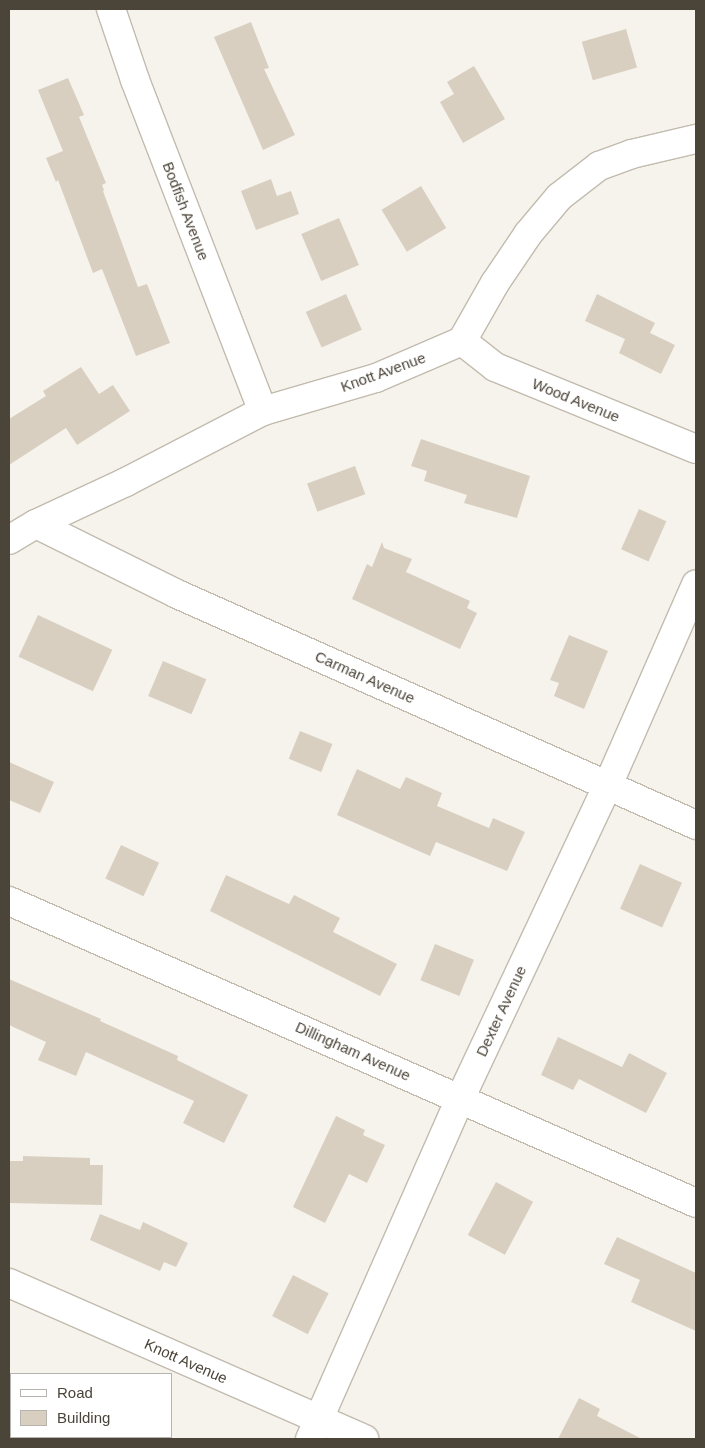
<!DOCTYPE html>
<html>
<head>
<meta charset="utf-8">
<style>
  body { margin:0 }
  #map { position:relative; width:705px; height:1448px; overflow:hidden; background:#f6f3ec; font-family:Helvetica,sans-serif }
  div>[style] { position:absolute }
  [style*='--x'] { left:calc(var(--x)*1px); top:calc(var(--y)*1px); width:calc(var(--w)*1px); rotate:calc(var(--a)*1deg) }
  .building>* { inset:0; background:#d8cfc1; transform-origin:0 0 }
  .roads { filter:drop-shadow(1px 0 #c2bbae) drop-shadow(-1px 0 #c2bbae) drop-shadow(0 1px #c2bbae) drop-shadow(0 -1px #c2bbae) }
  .street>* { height:28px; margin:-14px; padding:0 14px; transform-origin:14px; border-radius:14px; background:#fff }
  span { translate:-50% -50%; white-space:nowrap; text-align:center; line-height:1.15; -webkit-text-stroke:4px #fff; paint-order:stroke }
  .street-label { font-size:15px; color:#4b4439 }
  .frame { position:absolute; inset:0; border:10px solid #4b4439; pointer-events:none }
  .legend { position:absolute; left:10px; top:1373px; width:162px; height:65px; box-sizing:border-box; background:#fff; border:1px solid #b7b4b0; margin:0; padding:6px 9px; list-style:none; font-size:15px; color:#4b4439 }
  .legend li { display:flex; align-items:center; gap:10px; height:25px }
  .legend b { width:25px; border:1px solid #b7b4b0 }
</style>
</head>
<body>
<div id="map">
  <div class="building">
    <i style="clip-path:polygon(251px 22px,269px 68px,264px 69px,295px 135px,263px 150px,214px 37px)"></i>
    <i style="left:626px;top:29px;width:40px;height:46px;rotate:74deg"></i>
    <i style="clip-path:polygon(474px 66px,505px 119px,463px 143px,440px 102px,454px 94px,447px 82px)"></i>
    <i style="clip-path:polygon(68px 78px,84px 115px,79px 117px,106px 183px,102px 185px,104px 190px,103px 191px,138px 287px,147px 284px,170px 343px,136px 356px,102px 269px,93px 273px,58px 180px,56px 182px,46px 158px,63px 151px,38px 90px)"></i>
    <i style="clip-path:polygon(271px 179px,277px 196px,291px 191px,299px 214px,256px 230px,241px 191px)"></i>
    <i style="left:421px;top:186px;width:49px;height:46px;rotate:59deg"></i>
    <i style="left:339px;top:218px;width:51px;height:41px;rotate:67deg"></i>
    <i style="left:346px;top:294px;width:39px;height:44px;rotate:66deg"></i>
    <i style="clip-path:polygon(597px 294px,655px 323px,650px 333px,675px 345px,661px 374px,619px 353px,625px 339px,585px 321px)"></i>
    <i style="clip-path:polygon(81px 367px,99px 394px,113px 385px,130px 411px,77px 445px,66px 428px,9px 465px,9px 419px,46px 396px,43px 391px)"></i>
    <i style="clip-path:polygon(421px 439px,530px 476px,517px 518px,464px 503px,467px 495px,424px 481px,427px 471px,411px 466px)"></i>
    <i style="left:355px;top:466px;width:30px;height:51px;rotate:70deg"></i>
    <i style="left:639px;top:509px;width:30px;height:44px;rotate:24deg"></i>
    <i style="clip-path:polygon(382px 542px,384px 548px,412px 559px,406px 572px,470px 601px,467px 608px,477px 613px,460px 649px,352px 599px,367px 564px,372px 567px)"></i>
    <i style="left:38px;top:615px;width:82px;height:46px;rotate:25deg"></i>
    <i style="clip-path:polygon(569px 635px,608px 651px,584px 709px,554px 696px,559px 683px,550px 680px)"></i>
    <i style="left:163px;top:661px;width:47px;height:38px;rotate:23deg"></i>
    <i style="left:300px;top:731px;width:35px;height:30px;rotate:22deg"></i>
    <i style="clip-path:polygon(9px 762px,54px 782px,40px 813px,9px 800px)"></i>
    <i style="clip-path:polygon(357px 769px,400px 789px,406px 777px,442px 793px,437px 806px,489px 828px,493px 818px,525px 832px,507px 871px,436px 842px,430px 856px,337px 815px)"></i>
    <i style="left:121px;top:845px;width:42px;height:37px;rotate:25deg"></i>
    <i style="left:640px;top:864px;width:46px;height:49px;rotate:24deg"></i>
    <i style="clip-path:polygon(226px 875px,289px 904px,294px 895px,340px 918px,333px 932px,397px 964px,380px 996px,210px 911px)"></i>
    <i style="left:435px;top:944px;width:42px;height:39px;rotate:22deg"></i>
    <i style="clip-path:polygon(9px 979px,101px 1019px,100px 1021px,178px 1056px,177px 1060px,248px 1095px,224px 1143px,183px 1123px,194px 1101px,86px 1052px,76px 1076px,38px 1060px,46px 1042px,9px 1025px)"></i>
    <i style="clip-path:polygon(558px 1037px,622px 1067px,629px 1053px,667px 1073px,646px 1113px,579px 1079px,573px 1090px,541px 1075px)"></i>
    <i style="clip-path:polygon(336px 1116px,365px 1130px,363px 1135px,385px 1145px,367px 1183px,349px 1174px,325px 1223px,293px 1207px)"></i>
    <i style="clip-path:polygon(23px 1156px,90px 1158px,90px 1165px,103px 1165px,102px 1205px,9px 1203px,9px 1161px,23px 1161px)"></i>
    <i style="left:496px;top:1182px;width:42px;height:60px;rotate:28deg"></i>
    <i style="clip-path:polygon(100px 1214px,140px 1230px,143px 1222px,188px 1243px,176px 1267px,164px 1262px,160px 1271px,90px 1240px)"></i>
    <i style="clip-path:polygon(617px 1237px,696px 1273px,696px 1331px,631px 1302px,640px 1280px,604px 1264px)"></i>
    <i style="left:293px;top:1275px;width:40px;height:46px;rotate:27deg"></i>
    <i style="clip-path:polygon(579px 1398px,600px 1409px,597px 1416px,642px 1439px,558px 1439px)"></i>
  </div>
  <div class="roads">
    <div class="street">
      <i style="--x:111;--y:9;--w:75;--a:71.3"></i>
      <i style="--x:135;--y:80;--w:355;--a:68.9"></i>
      <i style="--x:462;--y:341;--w:42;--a:38.2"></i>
      <i style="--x:495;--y:367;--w:217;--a:22.2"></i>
      <i style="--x:36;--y:524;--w:157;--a:26.4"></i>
      <i style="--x:177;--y:594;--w:568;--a:23.99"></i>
      <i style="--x:9;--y:540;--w:31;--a:-31"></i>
      <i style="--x:36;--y:524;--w:99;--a:-25"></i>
      <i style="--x:126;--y:482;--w:154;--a:-27.4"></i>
      <i style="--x:263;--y:411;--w:118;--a:-16.3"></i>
      <i style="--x:376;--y:378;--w:94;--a:-23.3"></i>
      <i style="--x:462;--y:341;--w:67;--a:-60.4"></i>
      <i style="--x:495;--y:283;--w:59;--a:-56"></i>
      <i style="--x:528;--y:234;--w:48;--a:-50"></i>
      <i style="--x:559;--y:197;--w:51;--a:-37.8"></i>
      <i style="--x:599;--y:166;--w:35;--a:-20"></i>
      <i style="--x:632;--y:154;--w:66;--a:-13.2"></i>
      <i style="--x:9;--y:901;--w:750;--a:23.73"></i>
      <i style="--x:9;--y:1283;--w:388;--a:23.7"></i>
      <i style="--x:310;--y:1439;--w:372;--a:-66.2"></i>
      <i style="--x:460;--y:1099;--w:347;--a:-64.8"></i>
      <i style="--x:608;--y:785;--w:219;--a:-66.3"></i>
    </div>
  </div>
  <div class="street-label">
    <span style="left:186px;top:211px;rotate:69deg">Bodfish Avenue</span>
    <span style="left:383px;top:372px;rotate:-20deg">Knott Avenue</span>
    <span style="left:576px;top:400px;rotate:22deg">Wood Avenue</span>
    <span style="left:365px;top:677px;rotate:24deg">Carman Avenue</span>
    <span style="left:501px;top:1011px;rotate:-65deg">Dexter Avenue</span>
    <span style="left:353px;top:1051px;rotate:24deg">Dillingham Avenue</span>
    <span style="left:186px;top:1361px;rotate:24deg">Knott Avenue</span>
  </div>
  <div class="frame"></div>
  <ul class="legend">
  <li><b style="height:6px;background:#fff"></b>Road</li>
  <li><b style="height:14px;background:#d8cfc1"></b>Building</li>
  </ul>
</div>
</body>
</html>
